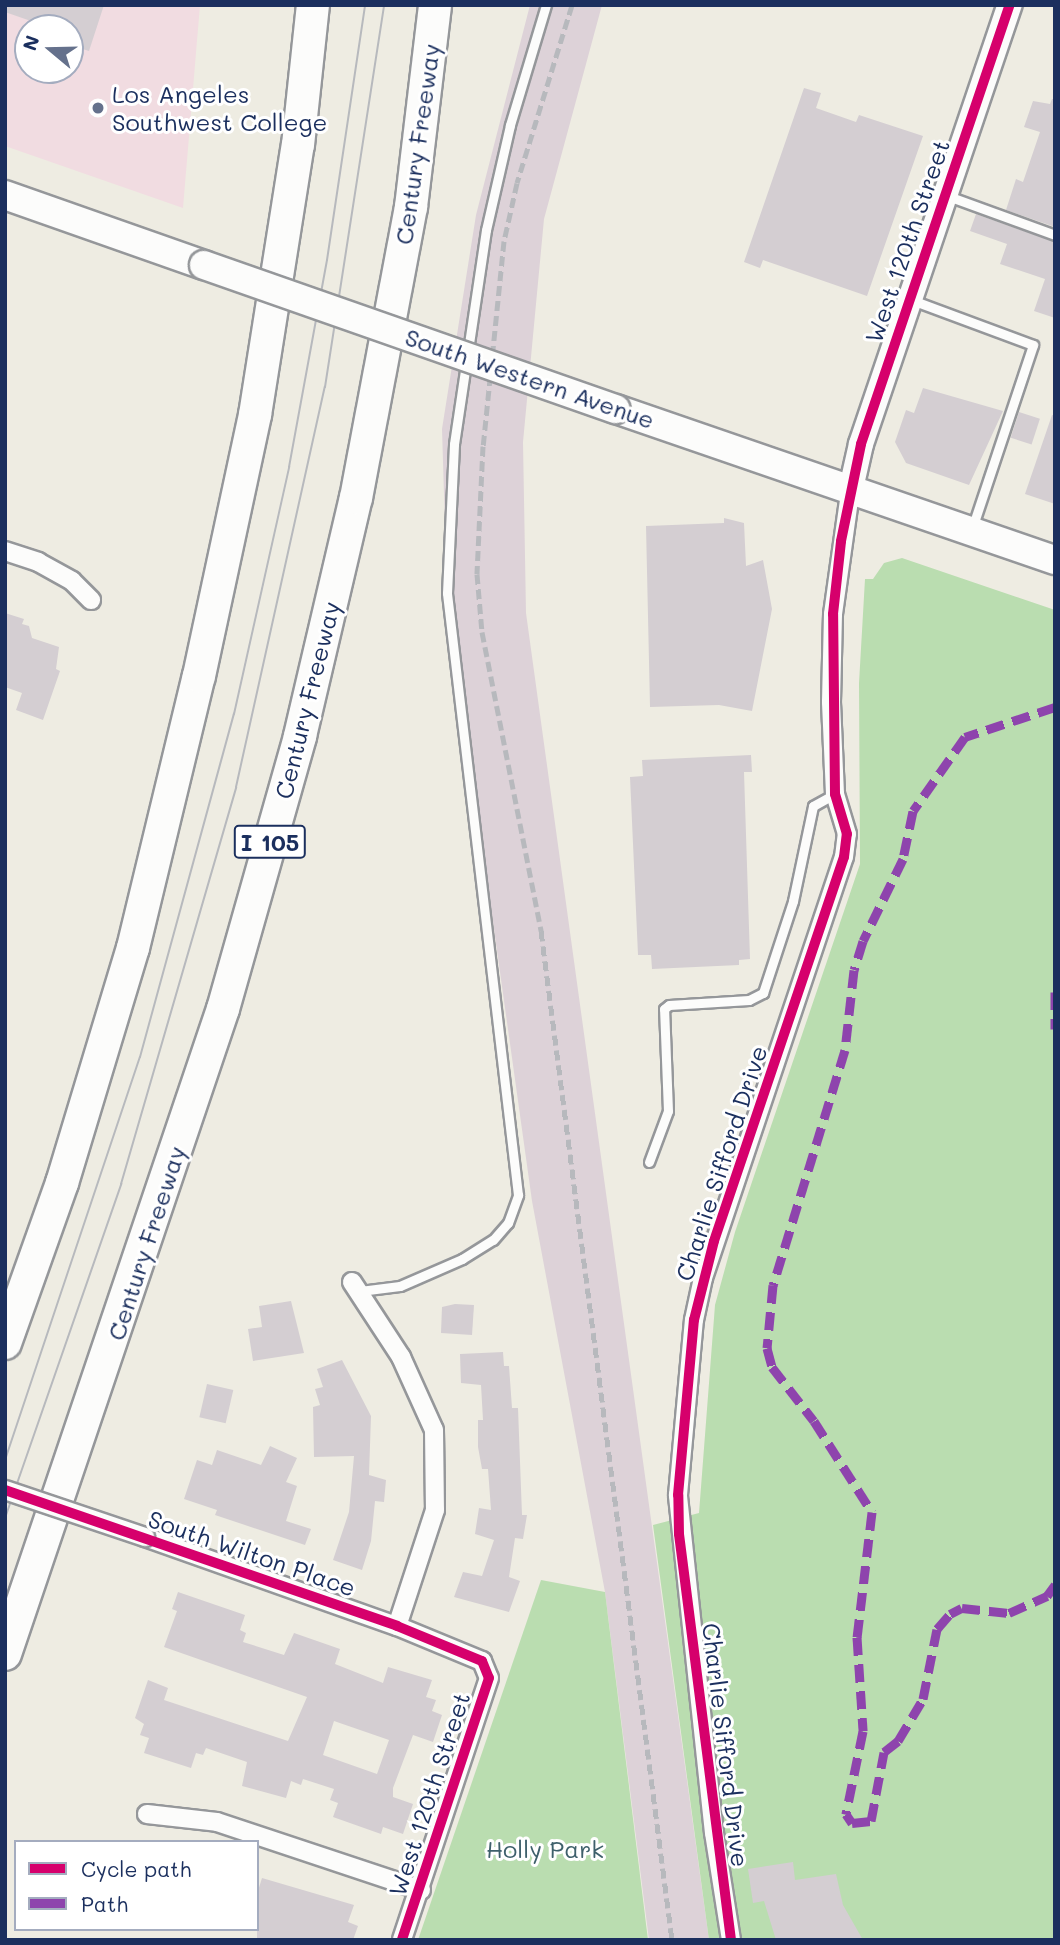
<!DOCTYPE html>
<html>
<head>
<meta charset="utf-8">
<style>
  body { margin:0 }
  #map { position:relative; width:1060px; height:1945px; overflow:hidden; background:#eeece2; font-family:Mali,sans-serif }
  div>[style] { position:absolute }
  [style*='--x'] { left:calc(var(--x)*1px); top:calc(var(--y)*1px); width:calc(var(--w)*1px); rotate:calc(var(--a)*1deg) }
  .built>* { inset:0; background:#f1dce1 }
  .industrial>* { inset:0; background:#ddd2d8 }
  .green>* { inset:0; background:#baddb0 }
  .building>* { inset:0; background:#d4ced2; transform-origin:0 0 }
  .roads { filter:drop-shadow(2px 0 #95979a) drop-shadow(-2px 0 #95979a) drop-shadow(0 2px #95979a) drop-shadow(0 -2px #95979a) }
  .lane>* { height:9px; margin:-4.5px; padding:0 4.5px; transform-origin:4.5px; border-radius:4.5px; background:#fcfcfb }
  .street>* { height:18px; margin:-9px; padding:0 9px; transform-origin:9px; border-radius:9px; background:#fcfcfb }
  .secondary>* { height:24px; margin:-12px; padding:0 12px; transform-origin:12px; border-radius:12px; background:#fcfcfb }
  .primary>* { height:28px; margin:-14px; padding:0 14px; transform-origin:14px; border-radius:14px; background:#fcfcfb }
  .highway>* { height:32px; margin:-16px; padding:0 16px; transform-origin:16px; border-radius:16px; background:#fcfcfb }
  .tram>* { height:2px; margin:-1px; padding:0 1px; transform-origin:1px; border-radius:1px; background:#b7b9bd }
  .rail>* { height:5px; margin-top:-2.5px; transform-origin:0; background:repeating-linear-gradient(90deg,#b7b9bd 0 10px,transparent 0 15px) }
  .bridges { filter:drop-shadow(2px 0 #95979a) drop-shadow(-2px 0 #95979a) drop-shadow(0 2px #95979a) drop-shadow(0 -2px #95979a) }
  .street-bridge>* { height:18px; margin:-9px; padding:0 9px; transform-origin:9px; border-radius:9px; background:#fcfcfb }
  .primary-bridge>* { height:28px; margin:-14px; padding:0 14px; transform-origin:14px; border-radius:14px; background:#fcfcfb }
  .quiet>* { height:9px; margin-top:-4.5px; transform-origin:0; background:repeating-linear-gradient(90deg,#8e44ad 0 18px,transparent 0 27px) }
  .cycleway>* { height:10px; margin:-5px; padding:0 5px; transform-origin:5px; border-radius:5px; background:#d6006c }
  .dots>* { width:19px; height:19px; translate:-50% -50%; box-sizing:border-box; border:4px solid #fff; border-radius:50% }
  span { translate:-50% -50%; white-space:nowrap; text-align:center; line-height:1.15; -webkit-text-stroke:6px #fff; paint-order:stroke }
  .shield-label span { padding:2px 5px; background:#fff; border:2px solid; border-radius:5px; -webkit-text-stroke-width:0 }
  .shield-label { font-size:23px; color:#1b2f5e; font-weight:700 }
  .poi-label { font-size:24px; color:#1b2f5e }
  .left { translate:0 -50%; text-align:left }
  .street-label { font-size:24px; color:#1b2f5e }
  .park-label { font-size:24px; color:#3e606b }
  .frame { position:absolute; inset:0; border:7px solid #1b2f5e; pointer-events:none }
  .legend { position:absolute; left:14px; top:1840px; width:245px; height:91px; box-sizing:border-box; background:#fff; border:2px solid #a4acbf; margin:0; padding:9px 12px; list-style:none; font-size:21px; color:#1b2f5e }
  .legend li { display:flex; align-items:center; gap:14px; height:35px }
  .legend b { width:35px; border:2px solid #a4acbf }
  .north { position:absolute; left:14px; top:14px; width:70px; height:70px; box-sizing:border-box; background:#fff; border:2px solid #a4acbf; border-radius:50%; rotate:289deg; font-size:19px; font-weight:700; line-height:28px; text-align:center; color:#1b2f5e }
  .north::after { content:''; display:block; margin:auto; width:24px; height:32px; background:#65718c; clip-path:polygon(50% 0,100% 100%,50% 72%,0 100%) }
</style>
</head>
<body>
<div id="map">
  <div class="built">
    <i style="clip-path:polygon(evenodd,5px 5px,200px 5px,183px 208px,5px 146px,5px 5px,28px 28px,70px 28px,70px 70px,28px 70px,28px 28px)"></i>
  </div>
  <div class="industrial">
    <i style="clip-path:polygon(530px 5px,602px 5px,544px 219px,523px 442px,526px 613px,709px 1940px,649px 1940px,605px 1592px,532px 1201px,447px 593px,442px 429px,476px 215px)"></i>
  </div>
  <div class="green">
    <i style="clip-path:polygon(902px 558px,1055px 610px,1055px 1940px,709px 1940px,653px 1525px,699px 1513px,715px 1305px,735px 1232px,860px 864px,859px 683px,865px 579px,873px 579px,884px 563px)"></i>
    <i style="clip-path:polygon(541px 1580px,605px 1592px,648px 1940px,418px 1940px)"></i>
  </div>
  <div class="building">
    <i style="clip-path:polygon(5px 5px,104px 5px,89px 51px,70px 45px,70px 28px,51px 28px,5px 12px)"></i>
    <i style="clip-path:polygon(804px 88px,821px 93px,816px 108px,856px 122px,859px 115px,923px 136px,867px 296px,763px 260px,760px 268px,744px 262px)"></i>
    <i style="clip-path:polygon(1052px 99px,1055px 99px,1055px 227px,1006px 210px,1016px 179px,1023px 182px,1040px 132px,1024px 127px,1033px 101px,1050px 104px)"></i>
    <i style="clip-path:polygon(976px 214px,1055px 242px,1055px 318px,1034px 311px,1045px 279px,1000px 264px,1007px 244px,970px 231px)"></i>
    <i style="clip-path:polygon(923px 388px,1003px 411px,969px 485px,906px 463px,895px 442px,906px 410px,914px 413px)"></i>
    <i style="left:1019px;top:412px;width:22px;height:27px;rotate:18deg"></i>
    <i style="clip-path:polygon(1052px 415px,1055px 416px,1055px 504px,1025px 494px)"></i>
    <i style="clip-path:polygon(724px 518px,744px 523px,746px 566px,763px 560px,772px 609px,752px 711px,719px 705px,650px 707px,646px 526px,724px 523px)"></i>
    <i style="clip-path:polygon(5px 613px,24px 619px,22px 624px,29px 626px,32px 638px,59px 647px,56px 669px,60px 671px,43px 720px,16px 710px,22px 693px,5px 687px)"></i>
    <i style="clip-path:polygon(751px 755px,752px 772px,744px 772px,750px 959px,739px 960px,739px 965px,652px 969px,651px 955px,638px 955px,630px 777px,643px 776px,642px 760px)"></i>
    <i style="clip-path:polygon(291px 1301px,304px 1353px,253px 1361px,248px 1329px,262px 1327px,259px 1306px)"></i>
    <i style="clip-path:polygon(455px 1304px,474px 1305px,472px 1335px,441px 1333px,442px 1307px)"></i>
    <i style="clip-path:polygon(503px 1352px,504px 1366px,509px 1366px,512px 1408px,518px 1408px,522px 1515px,527px 1515px,523px 1539px,515px 1538px,509px 1577px,520px 1581px,509px 1612px,454px 1597px,463px 1572px,482px 1576px,494px 1540px,475px 1534px,479px 1508px,491px 1510px,488px 1469px,482px 1469px,478px 1447px,478px 1420px,483px 1420px,481px 1385px,461px 1383px,460px 1354px)"></i>
    <i style="clip-path:polygon(342px 1360px,371px 1416px,369px 1475px,386px 1480px,384px 1502px,375px 1501px,371px 1541px,362px 1570px,333px 1560px,349px 1512px,354px 1456px,314px 1457px,313px 1407px,320px 1405px,315px 1389px,323px 1387px,317px 1369px)"></i>
    <i style="left:207px;top:1384px;width:27px;height:34px;rotate:13deg"></i>
    <i style="clip-path:polygon(270px 1446px,297px 1458px,286px 1482px,297px 1486px,286px 1521px,311px 1529px,305px 1545px,215px 1515px,217px 1510px,184px 1499px,197px 1460px,212px 1465px,217px 1450px,261px 1465px)"></i>
    <i style="clip-path:polygon(evenodd,178px 1592px,245px 1615px,240px 1630px,246px 1633px,243px 1642px,284px 1655px,294px 1633px,340px 1649px,335px 1664px,383px 1683px,388px 1667px,432px 1680px,426px 1697px,436px 1700px,432px 1711px,442px 1715px,433px 1742px,413px 1735px,393px 1788px,393px 1797px,413px 1804px,403px 1834px,383px 1827px,381px 1834px,333px 1817px,338px 1803px,330px 1800px,334px 1789px,303px 1779px,301px 1785px,291px 1781px,286px 1798px,242px 1786px,247px 1762px,206px 1748px,203px 1755px,196px 1753px,191px 1768px,144px 1753px,149px 1738px,140px 1735px,144px 1724px,135px 1718px,148px 1680px,168px 1688px,164px 1700px,288px 1741px,307px 1697px,164px 1647px,177px 1611px,172px 1609px,178px 1592px,334px 1721px,389px 1740px,377px 1774px,323px 1755px,334px 1721px)"></i>
    <i style="clip-path:polygon(793px 1862px,795px 1880px,836px 1874px,843px 1905px,863px 1940px,776px 1940px,764px 1901px,753px 1903px,748px 1869px)"></i>
    <i style="clip-path:polygon(262px 1878px,354px 1905px,348px 1922px,358px 1926px,353px 1940px,257px 1940px,257px 1894px)"></i>
  </div>
  <div class="roads">
    <div class="lane">
      <i style="--x:948;--y:196;--w:114;--a:20"></i>
      <i style="--x:912;--y:300;--w:129;--a:20.4"></i>
      <i style="--x:1033;--y:345;--w:193;--a:108.4"></i>
      <i style="--x:649;--y:1162;--w:54;--a:-69.6"></i>
      <i style="--x:668;--y:1111;--w:102;--a:-92.2"></i>
      <i style="--x:664;--y:1009;--w:6;--a:-39"></i>
      <i style="--x:669;--y:1005;--w:80;--a:-3.6"></i>
      <i style="--x:749;--y:1000;--w:16;--a:-27"></i>
      <i style="--x:763;--y:993;--w:97;--a:-71.9"></i>
      <i style="--x:793;--y:901;--w:97;--a:-78.1"></i>
      <i style="--x:813;--y:806;--w:25;--a:-29"></i>
      <i style="--x:360;--y:1291;--w:40;--a:-7.1"></i>
      <i style="--x:400;--y:1286;--w:68;--a:-23.5"></i>
      <i style="--x:462;--y:1259;--w:36;--a:-32"></i>
      <i style="--x:493;--y:1240;--w:23;--a:-49"></i>
      <i style="--x:508;--y:1223;--w:30;--a:-70"></i>
      <i style="--x:518;--y:1195;--w:606;--a:-96.73"></i>
      <i style="--x:447;--y:593;--w:149;--a:-87.3"></i>
      <i style="--x:454;--y:444;--w:216;--a:-81.5"></i>
      <i style="--x:486;--y:230;--w:108;--a:-77.1"></i>
      <i style="--x:510;--y:125;--w:125;--a:-73.3"></i>
    </div>
    <div class="street">
      <i style="--x:5;--y:551;--w:35;--a:18"></i>
      <i style="--x:38;--y:562;--w:39;--a:29"></i>
      <i style="--x:72;--y:581;--w:27;--a:45"></i>
      <i style="--x:352;--y:1282;--w:90;--a:56.8"></i>
      <i style="--x:401;--y:1357;--w:80;--a:65.7"></i>
      <i style="--x:434;--y:1430;--w:80;--a:89.3"></i>
      <i style="--x:435;--y:1510;--w:122;--a:108.1"></i>
      <i style="--x:145;--y:1537;--w:267;--a:19.5"></i>
      <i style="--x:397;--y:1626;--w:92;--a:22.4"></i>
      <i style="--x:482;--y:1661;--w:18;--a:68"></i>
      <i style="--x:489;--y:1678;--w:276;--a:108.4"></i>
      <i style="--x:147;--y:1814;--w:70;--a:6.5"></i>
      <i style="--x:217;--y:1822;--w:215;--a:18.4"></i>
      <i style="--x:731;--y:1940;--w:108;--a:-99"></i>
      <i style="--x:714;--y:1833;--w:340;--a:-96.1"></i>
      <i style="--x:678;--y:1495;--w:176;--a:-84.8"></i>
      <i style="--x:694;--y:1320;--w:43;--a:-77.9"></i>
      <i style="--x:703;--y:1278;--w:444;--a:-71.5"></i>
      <i style="--x:844;--y:857;--w:23;--a:-83"></i>
      <i style="--x:847;--y:834;--w:42;--a:-106.7"></i>
      <i style="--x:835;--y:794;--w:92;--a:-92.5"></i>
      <i style="--x:831;--y:702;--w:88;--a:-88.7"></i>
      <i style="--x:833;--y:614;--w:122;--a:-82"></i>
    </div>
    <div class="secondary">
      <i style="--x:850;--y:493;--w:50;--a:-77.3"></i>
      <i style="--x:861;--y:444;--w:464;--a:-71.3"></i>
    </div>
    <div class="primary">
      <i style="--x:5;--y:195;--w:211;--a:19.4"></i>
      <i style="--x:616;--y:409;--w:464;--a:19"></i>
    </div>
    <div class="highway">
      <i style="--x:5;--y:1343;--w:170;--a:-70.4"></i>
      <i style="--x:62;--y:1183;--w:245;--a:-73.2"></i>
      <i style="--x:133;--y:948;--w:280;--a:-76.4"></i>
      <i style="--x:199;--y:676;--w:267;--a:-77.9"></i>
      <i style="--x:255;--y:415;--w:273;--a:-81"></i>
      <i style="--x:298;--y:145;--w:141;--a:-83.9"></i>
      <i style="--x:5;--y:1654;--w:681;--a:-71.33"></i>
      <i style="--x:223;--y:1009;--w:284;--a:-74.2"></i>
      <i style="--x:300;--y:736;--w:244;--a:-76.8"></i>
      <i style="--x:356;--y:498;--w:296;--a:-79.3"></i>
      <i style="--x:411;--y:207;--w:203;--a:-83.2"></i>
    </div>
  </div>
  <div class="tram">
    <i style="--x:5;--y:1460;--w:425;--a:-71.5"></i>
    <i style="--x:140;--y:1057;--w:356;--a:-74.7"></i>
    <i style="--x:234;--y:714;--w:253;--a:-77.4"></i>
    <i style="--x:289;--y:467;--w:210;--a:-79.6"></i>
    <i style="--x:327;--y:260;--w:258;--a:-81.5"></i>
    <i style="--x:5;--y:1518;--w:354;--a:-70.8"></i>
    <i style="--x:121;--y:1184;--w:413;--a:-73.8"></i>
    <i style="--x:236;--y:787;--w:410;--a:-77.5"></i>
    <i style="--x:325;--y:387;--w:387;--a:-81.2"></i>
  </div>
  <div class="rail">
    <i style="--x:572;--y:5;--w:186;--a:107.2"></i>
    <i style="--x:517;--y:183;--w:59;--a:102.6"></i>
    <i style="--x:504;--y:241;--w:206;--a:95.8"></i>
    <i style="--x:483;--y:446;--w:128;--a:92.7"></i>
    <i style="--x:477;--y:574;--w:58;--a:85.1"></i>
    <i style="--x:482;--y:632;--w:305;--a:78.8"></i>
    <i style="--x:541;--y:931;--w:1017;--a:82.6"></i>
  </div>
  <div class="bridges">
    <div class="street-bridge">
      <i style="--x:5;--y:1490;--w:148;--a:18.6"></i>
    </div>
    <div class="primary-bridge">
      <i style="--x:204;--y:265;--w:436;--a:19.3"></i>
    </div>
  </div>
  <div class="quiet">
    <i style="--x:1055;--y:707;--w:95;--a:161.6"></i>
    <i style="--x:965;--y:737;--w:90;--a:125.1"></i>
    <i style="--x:913;--y:811;--w:49;--a:101.8"></i>
    <i style="--x:903;--y:859;--w:91;--a:116"></i>
    <i style="--x:863;--y:941;--w:30;--a:107"></i>
    <i style="--x:854;--y:970;--w:81;--a:96.4"></i>
    <i style="--x:845;--y:1050;--w:246;--a:107"></i>
    <i style="--x:773;--y:1285;--w:63;--a:95.4"></i>
    <i style="--x:767;--y:1348;--w:20;--a:75"></i>
    <i style="--x:772;--y:1367;--w:68;--a:52.1"></i>
    <i style="--x:814;--y:1421;--w:108;--a:57.5"></i>
    <i style="--x:872;--y:1512;--w:126;--a:96.8"></i>
    <i style="--x:857;--y:1637;--w:94;--a:86.3"></i>
    <i style="--x:863;--y:1731;--w:85;--a:101.6"></i>
    <i style="--x:846;--y:1814;--w:11;--a:56"></i>
    <i style="--x:852;--y:1823;--w:19;--a:-6"></i>
    <i style="--x:871;--y:1821;--w:70;--a:-79.3"></i>
    <i style="--x:884;--y:1752;--w:18;--a:-38"></i>
    <i style="--x:898;--y:1741;--w:49;--a:-59.2"></i>
    <i style="--x:923;--y:1699;--w:71;--a:-78.7"></i>
    <i style="--x:937;--y:1629;--w:20;--a:-49"></i>
    <i style="--x:950;--y:1614;--w:13;--a:-27"></i>
    <i style="--x:962;--y:1608;--w:47;--a:6.1"></i>
    <i style="--x:1009;--y:1613;--w:42;--a:-24.1"></i>
    <i style="--x:1047;--y:1596;--w:14;--a:-54"></i>
    <i style="--x:1055;--y:992;--w:37;--a:90"></i>
  </div>
  <div class="cycleway">
    <i style="--x:5;--y:1490;--w:415;--a:19.1"></i>
    <i style="--x:397;--y:1626;--w:92;--a:22.4"></i>
    <i style="--x:482;--y:1661;--w:18;--a:68"></i>
    <i style="--x:489;--y:1678;--w:276;--a:108.4"></i>
    <i style="--x:731;--y:1940;--w:409;--a:-97.3"></i>
    <i style="--x:679;--y:1534;--w:39;--a:-91"></i>
    <i style="--x:678;--y:1495;--w:176;--a:-84.8"></i>
    <i style="--x:694;--y:1320;--w:81;--a:-75.8"></i>
    <i style="--x:714;--y:1241;--w:405;--a:-71.3"></i>
    <i style="--x:844;--y:857;--w:23;--a:-83"></i>
    <i style="--x:847;--y:834;--w:42;--a:-106.7"></i>
    <i style="--x:835;--y:794;--w:180;--a:-90.6"></i>
    <i style="--x:833;--y:614;--w:73;--a:-83.7"></i>
    <i style="--x:841;--y:541;--w:99;--a:-78.3"></i>
    <i style="--x:861;--y:444;--w:464;--a:-71.3"></i>
  </div>
  <div class="dots">
    <i style="left:98px;top:108px;background:#65718c"></i>
  </div>
  <div class="shield-label">
    <span style="left:270px;top:842px">I 105</span>
  </div>
  <div class="poi-label">
    <span class="left" style="left:112px;top:108px">Los Angeles<br>Southwest College</span>
  </div>
  <div class="street-label">
    <span style="left:417px;top:144px;rotate:-82deg">Century Freeway</span>
    <span style="left:907px;top:241px;rotate:-71deg">West 120th Street</span>
    <span style="left:530px;top:378px;rotate:19deg">South Western Avenue</span>
    <span style="left:307px;top:700px;rotate:-76deg">Century Freeway</span>
    <span style="left:721px;top:1163px;rotate:-72deg">Charlie Sifford Drive</span>
    <span style="left:146px;top:1243px;rotate:-72deg">Century Freeway</span>
    <span style="left:252px;top:1553px;rotate:19deg">South Wilton Place</span>
    <span style="left:726px;top:1745px;rotate:83deg">Charlie Sifford Drive</span>
    <span style="left:429px;top:1794px;rotate:-72deg">West 120th Street</span>
  </div>
  <div class="park-label">
    <span style="left:545px;top:1849px">Holly Park</span>
  </div>
  <div class="frame"></div>
  <ul class="legend">
  <li><b style="height:9px;background:#d6006c"></b>Cycle path</li>
  <li><b style="height:9px;background:#8e44ad"></b>Path</li>
  </ul>
  <div class="north">N</div>
</div>
</body>
</html>
